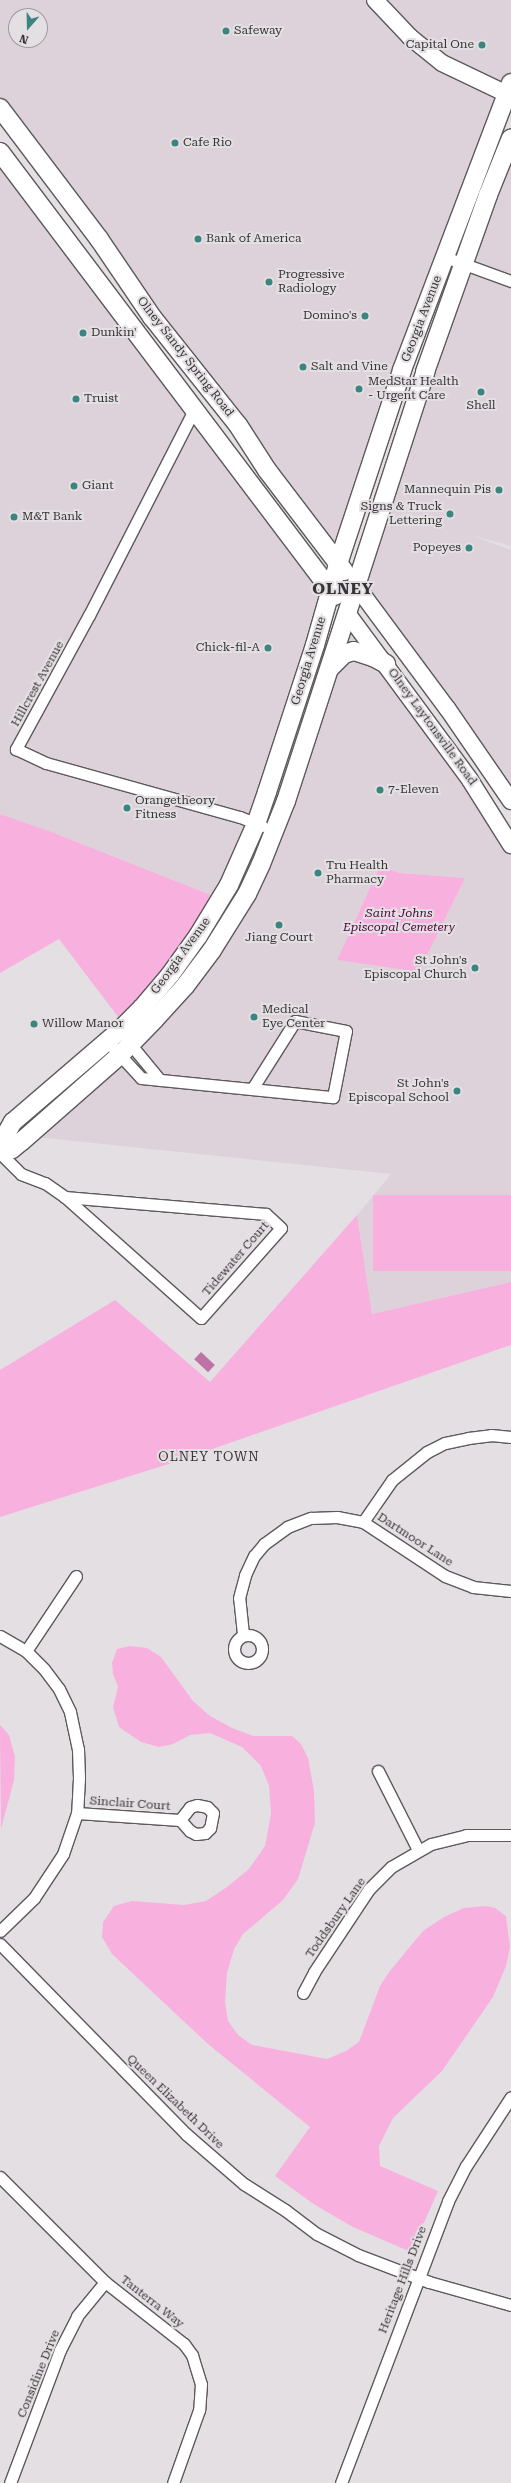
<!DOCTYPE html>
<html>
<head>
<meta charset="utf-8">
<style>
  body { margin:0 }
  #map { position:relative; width:511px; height:2483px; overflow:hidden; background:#e4dfe2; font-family:"Roboto Serif",serif }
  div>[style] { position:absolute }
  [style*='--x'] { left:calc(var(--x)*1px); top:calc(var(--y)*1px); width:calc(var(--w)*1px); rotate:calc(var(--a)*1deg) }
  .built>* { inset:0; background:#ded2da }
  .green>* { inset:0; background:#f8b0df; transform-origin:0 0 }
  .water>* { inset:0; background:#be72a5; transform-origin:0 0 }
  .roads { filter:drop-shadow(1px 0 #5d595c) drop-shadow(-1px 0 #5d595c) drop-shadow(0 1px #5d595c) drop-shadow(0 -1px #5d595c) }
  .street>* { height:11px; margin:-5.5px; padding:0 5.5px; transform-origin:5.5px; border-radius:5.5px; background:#fff }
  .street>.ring { margin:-5.5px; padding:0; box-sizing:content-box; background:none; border:11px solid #fff; border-radius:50% }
  .secondary>* { height:16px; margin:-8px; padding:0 8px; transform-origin:8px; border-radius:8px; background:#fff }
  .primary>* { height:18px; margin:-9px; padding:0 9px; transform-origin:9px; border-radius:9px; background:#fff }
  .dots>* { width:11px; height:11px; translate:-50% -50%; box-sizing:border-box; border:2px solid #e4dfe2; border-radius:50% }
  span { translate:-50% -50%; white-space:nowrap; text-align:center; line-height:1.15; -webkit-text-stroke:4px #e4dfe2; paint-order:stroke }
  .poi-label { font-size:12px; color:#363536 }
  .left { translate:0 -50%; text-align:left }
  .right { translate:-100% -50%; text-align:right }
  .street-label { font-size:12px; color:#363536 }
  .park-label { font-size:12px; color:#4c053b; font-style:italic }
  .neighbourhood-label { font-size:13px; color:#363536; letter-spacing:1px }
  .district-label { font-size:16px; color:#363536; font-weight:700; letter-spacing:1px }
  .north { position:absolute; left:8px; top:8px; width:40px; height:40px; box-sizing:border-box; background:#e4dfe2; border:1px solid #9e9b9d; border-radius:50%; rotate:200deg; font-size:11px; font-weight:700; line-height:16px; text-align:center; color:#363536 }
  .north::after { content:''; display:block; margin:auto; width:14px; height:18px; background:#3c8480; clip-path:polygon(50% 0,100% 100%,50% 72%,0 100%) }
</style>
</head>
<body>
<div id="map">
  <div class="built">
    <i style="clip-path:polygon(evenodd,0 0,511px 0,511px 83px,338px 564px,0 108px,0 0,16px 16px,40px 16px,40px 40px,16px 40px,16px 16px)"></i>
    <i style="clip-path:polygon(511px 138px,511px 546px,471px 535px,511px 550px,511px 801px,357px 587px)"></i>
    <i style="clip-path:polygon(0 152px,331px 590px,221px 899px,49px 831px,0 814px)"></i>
    <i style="clip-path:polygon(evenodd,347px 613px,511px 845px,511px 1282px,372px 1314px,357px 1215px,391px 1174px,36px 1137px,135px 1050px,247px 894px,347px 613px,380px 866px,400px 873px,465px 878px,419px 972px,337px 960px,380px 866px)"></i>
  </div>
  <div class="green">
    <i style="clip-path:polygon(0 814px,49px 831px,221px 899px,125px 1026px,59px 939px,0 973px)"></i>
    <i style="clip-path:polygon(380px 866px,400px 873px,465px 878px,419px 972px,337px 960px)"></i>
    <i style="left:511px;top:1195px;width:76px;height:138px;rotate:90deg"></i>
    <i style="clip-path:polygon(357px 1215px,372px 1314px,511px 1282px,511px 1345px,178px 1461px,0 1517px,0 1370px,115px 1300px,210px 1382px)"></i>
    <i style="clip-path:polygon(130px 1646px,147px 1648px,161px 1657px,193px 1701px,210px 1716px,232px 1728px,253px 1736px,292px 1736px,301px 1744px,308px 1758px,314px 1791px,315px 1823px,298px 1879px,283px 1900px,243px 1934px,234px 1949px,227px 1973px,225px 2002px,228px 2021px,238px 2035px,252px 2045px,327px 2059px,346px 2051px,359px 2042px,380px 1986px,389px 1972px,423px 1931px,444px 1917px,464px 1908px,486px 1906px,495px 1908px,506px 1916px,510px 1947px,506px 1966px,493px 1997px,442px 2071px,393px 2118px,379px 2146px,380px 2166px,438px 2191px,411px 2252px,353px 2227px,315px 2205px,275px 2176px,310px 2127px,208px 2044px,112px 1954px,102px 1937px,103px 1922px,114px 1906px,132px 1901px,184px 1905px,206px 1901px,227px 1887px,249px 1869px,265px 1846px,271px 1814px,269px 1786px,261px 1766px,242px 1747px,210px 1733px,190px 1735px,173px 1744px,159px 1747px,141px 1742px,119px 1727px,113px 1707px,118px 1687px,113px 1674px,112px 1663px,117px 1649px)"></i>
    <i style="clip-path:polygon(0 1725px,9px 1735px,15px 1757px,14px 1780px,1px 1829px)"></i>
  </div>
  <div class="water">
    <i style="left:201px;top:1352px;width:19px;height:10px;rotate:43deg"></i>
  </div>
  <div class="roads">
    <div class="street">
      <i style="--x:445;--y:257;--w:70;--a:20"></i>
      <i style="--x:194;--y:410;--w:230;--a:117.1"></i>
      <i style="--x:89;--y:615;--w:153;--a:118.6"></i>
      <i style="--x:16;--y:749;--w:33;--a:25"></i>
      <i style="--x:46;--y:763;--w:201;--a:15.6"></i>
      <i style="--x:240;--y:817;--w:24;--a:22"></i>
      <i style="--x:127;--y:1040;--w:52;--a:50.5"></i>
      <i style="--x:107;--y:1041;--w:50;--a:47.4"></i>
      <i style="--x:141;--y:1078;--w:193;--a:5.7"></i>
      <i style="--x:333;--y:1097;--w:67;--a:-78.9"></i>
      <i style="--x:346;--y:1031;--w:52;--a:-168.9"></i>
      <i style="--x:295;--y:1021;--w:80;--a:122.3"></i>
      <i style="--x:0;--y:1153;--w:30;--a:45"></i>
      <i style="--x:21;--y:1174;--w:26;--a:21"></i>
      <i style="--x:45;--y:1183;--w:24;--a:35"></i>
      <i style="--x:65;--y:1197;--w:182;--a:41.7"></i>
      <i style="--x:201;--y:1318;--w:120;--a:-48.4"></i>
      <i style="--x:281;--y:1228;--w:21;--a:-137"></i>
      <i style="--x:266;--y:1214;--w:202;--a:-175.2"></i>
      <i style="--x:363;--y:1522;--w:51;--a:-55.4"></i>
      <i style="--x:392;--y:1480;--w:45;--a:-38.7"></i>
      <i style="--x:427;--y:1452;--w:20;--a:-27"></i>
      <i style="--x:445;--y:1443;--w:24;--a:-12"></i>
      <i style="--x:468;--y:1438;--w:23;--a:-7"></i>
      <i style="--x:491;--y:1435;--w:20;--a:6"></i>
      <i style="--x:243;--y:1634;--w:36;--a:-96"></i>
      <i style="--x:239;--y:1598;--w:24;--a:-75"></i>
      <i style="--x:245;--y:1575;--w:21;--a:-65"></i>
      <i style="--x:254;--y:1556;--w:16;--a:-50"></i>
      <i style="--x:264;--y:1544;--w:29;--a:-36"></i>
      <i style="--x:287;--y:1527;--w:26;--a:-21"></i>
      <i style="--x:311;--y:1518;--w:26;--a:-2"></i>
      <i style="--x:337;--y:1517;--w:26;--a:11"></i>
      <i style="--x:363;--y:1522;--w:98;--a:33.4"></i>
      <i style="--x:445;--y:1576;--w:30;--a:21"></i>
      <i style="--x:473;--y:1587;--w:38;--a:6"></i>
      <i class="ring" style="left:234px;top:1635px;width:17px;height:17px"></i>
      <i style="--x:0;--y:1636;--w:30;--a:30"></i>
      <i style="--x:26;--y:1651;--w:25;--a:45"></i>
      <i style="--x:44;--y:1669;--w:25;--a:53"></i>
      <i style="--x:59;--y:1689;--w:25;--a:64"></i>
      <i style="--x:70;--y:1712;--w:38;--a:78"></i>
      <i style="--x:78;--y:1749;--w:29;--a:88"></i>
      <i style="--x:79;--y:1778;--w:35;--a:93"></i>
      <i style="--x:77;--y:1813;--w:43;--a:108.9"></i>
      <i style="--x:63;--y:1854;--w:53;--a:123.4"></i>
      <i style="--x:34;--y:1898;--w:47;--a:135.9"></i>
      <i style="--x:26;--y:1651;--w:90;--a:-56.3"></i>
      <i style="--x:378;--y:1771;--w:89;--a:63.1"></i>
      <i style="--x:77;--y:1813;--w:103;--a:3.9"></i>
      <i style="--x:180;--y:1820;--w:16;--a:-52"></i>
      <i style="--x:190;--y:1807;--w:7;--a:-16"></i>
      <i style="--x:197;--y:1805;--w:10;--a:11"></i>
      <i style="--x:207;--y:1807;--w:8;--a:45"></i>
      <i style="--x:213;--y:1813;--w:15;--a:101"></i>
      <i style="--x:210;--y:1828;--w:7;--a:135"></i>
      <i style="--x:205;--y:1833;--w:9;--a:174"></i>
      <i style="--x:196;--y:1834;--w:7;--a:-153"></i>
      <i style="--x:190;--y:1831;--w:15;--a:-132"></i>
      <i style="--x:0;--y:1944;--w:266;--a:45.6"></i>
      <i style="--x:186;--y:2134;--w:77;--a:40.8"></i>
      <i style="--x:244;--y:2184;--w:49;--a:32.4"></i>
      <i style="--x:285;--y:2210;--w:40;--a:37"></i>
      <i style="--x:317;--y:2234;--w:46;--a:27.1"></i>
      <i style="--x:358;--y:2255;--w:76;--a:20.8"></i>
      <i style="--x:429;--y:2282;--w:85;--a:15.7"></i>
      <i style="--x:303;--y:1993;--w:24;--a:-62"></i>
      <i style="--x:314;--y:1972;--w:100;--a:-56.5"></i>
      <i style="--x:369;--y:1889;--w:31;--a:-45"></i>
      <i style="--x:391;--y:1867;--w:46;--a:-29.9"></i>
      <i style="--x:431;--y:1844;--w:36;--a:-14"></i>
      <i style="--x:466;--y:1835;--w:45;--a:0"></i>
      <i style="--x:0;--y:2177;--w:148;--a:45"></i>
      <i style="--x:105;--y:2282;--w:100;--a:38.1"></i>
      <i style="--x:184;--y:2344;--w:14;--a:54"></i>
      <i style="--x:192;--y:2355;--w:30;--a:73"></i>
      <i style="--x:201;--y:2384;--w:26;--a:94"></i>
      <i style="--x:199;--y:2410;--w:77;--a:109.6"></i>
      <i style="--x:10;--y:2483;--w:142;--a:-69.4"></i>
      <i style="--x:60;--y:2350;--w:38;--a:-63"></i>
      <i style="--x:77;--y:2316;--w:44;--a:-50.5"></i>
      <i style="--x:341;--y:2483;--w:302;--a:-69.2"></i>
      <i style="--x:448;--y:2201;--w:39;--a:-63"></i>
      <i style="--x:466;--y:2166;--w:82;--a:-56.9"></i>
    </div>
    <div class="secondary">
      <i style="--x:375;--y:0;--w:51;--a:46.6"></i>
      <i style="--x:410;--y:37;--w:41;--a:39.1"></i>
      <i style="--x:442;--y:63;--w:76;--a:25.6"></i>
      <i style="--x:357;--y:587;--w:151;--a:53.4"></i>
      <i style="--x:447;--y:708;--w:113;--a:55.5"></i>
      <i style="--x:347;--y:613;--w:207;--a:53.6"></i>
      <i style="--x:470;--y:780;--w:77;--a:57.8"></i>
    </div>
    <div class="primary">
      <i style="--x:0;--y:108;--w:164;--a:52.9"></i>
      <i style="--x:99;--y:239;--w:94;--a:55.8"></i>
      <i style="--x:152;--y:317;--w:138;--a:51.5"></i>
      <i style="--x:238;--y:425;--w:54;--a:57.2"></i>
      <i style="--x:267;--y:470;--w:127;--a:52.7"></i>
      <i style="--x:0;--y:152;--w:556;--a:52.97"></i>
      <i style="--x:330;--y:668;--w:20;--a:-45"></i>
      <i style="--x:344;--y:654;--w:10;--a:-17"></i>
      <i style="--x:354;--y:651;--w:20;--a:18"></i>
      <i style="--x:373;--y:657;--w:15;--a:28"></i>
      <i style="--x:0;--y:1145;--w:26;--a:-61"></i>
      <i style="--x:13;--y:1122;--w:140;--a:-40.6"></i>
      <i style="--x:119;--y:1031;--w:33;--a:-45"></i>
      <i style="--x:142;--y:1008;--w:43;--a:-49.7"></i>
      <i style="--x:170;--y:975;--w:48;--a:-54.3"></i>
      <i style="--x:198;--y:936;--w:60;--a:-58.7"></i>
      <i style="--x:229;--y:885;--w:67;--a:-66.1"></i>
      <i style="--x:256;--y:824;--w:34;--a:-71"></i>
      <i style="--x:267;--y:792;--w:155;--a:-71.9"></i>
      <i style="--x:315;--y:645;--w:84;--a:-74.1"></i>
      <i style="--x:338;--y:564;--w:204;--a:-71.7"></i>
      <i style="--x:402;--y:370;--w:307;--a:-69.2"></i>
      <i style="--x:0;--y:1151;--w:12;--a:-9"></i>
      <i style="--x:12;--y:1149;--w:13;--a:-39"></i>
      <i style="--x:22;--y:1141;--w:130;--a:-41.3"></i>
      <i style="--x:120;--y:1055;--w:50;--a:-45.8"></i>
      <i style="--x:155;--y:1019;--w:45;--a:-47.7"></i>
      <i style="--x:185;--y:986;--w:45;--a:-53.1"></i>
      <i style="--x:212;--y:950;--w:66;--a:-58"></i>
      <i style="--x:247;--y:894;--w:33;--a:-65"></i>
      <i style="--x:261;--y:864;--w:68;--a:-68.4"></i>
      <i style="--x:286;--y:801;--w:451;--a:-72"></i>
      <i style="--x:425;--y:372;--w:188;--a:-70.4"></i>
      <i style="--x:488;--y:195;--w:61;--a:-68"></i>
    </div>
  </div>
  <div class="dots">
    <i style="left:226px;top:31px;background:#3c8480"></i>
    <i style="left:482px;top:45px;background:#3c8480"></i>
    <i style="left:175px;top:143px;background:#3c8480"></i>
    <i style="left:198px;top:239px;background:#3c8480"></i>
    <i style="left:269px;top:282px;background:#3c8480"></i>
    <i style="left:365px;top:316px;background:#3c8480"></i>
    <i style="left:83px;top:333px;background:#3c8480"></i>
    <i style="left:303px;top:367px;background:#3c8480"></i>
    <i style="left:359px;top:389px;background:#3c8480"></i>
    <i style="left:481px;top:392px;background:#3c8480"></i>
    <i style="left:76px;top:399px;background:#3c8480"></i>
    <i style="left:74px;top:486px;background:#3c8480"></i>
    <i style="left:499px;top:490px;background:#3c8480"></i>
    <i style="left:450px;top:514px;background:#3c8480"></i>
    <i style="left:14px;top:517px;background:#3c8480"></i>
    <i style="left:469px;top:548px;background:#3c8480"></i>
    <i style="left:268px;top:648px;background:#3c8480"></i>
    <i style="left:380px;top:790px;background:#3c8480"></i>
    <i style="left:127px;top:808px;background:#3c8480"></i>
    <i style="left:318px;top:873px;background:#3c8480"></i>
    <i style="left:279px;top:925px;background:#3c8480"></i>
    <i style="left:475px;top:968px;background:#3c8480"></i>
    <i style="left:254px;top:1017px;background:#3c8480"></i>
    <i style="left:34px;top:1024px;background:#3c8480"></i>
    <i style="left:457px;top:1091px;background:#3c8480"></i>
  </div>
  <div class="poi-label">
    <span class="left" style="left:234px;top:31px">Safeway</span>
    <span class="right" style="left:474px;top:45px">Capital One</span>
    <span class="left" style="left:183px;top:143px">Cafe Rio</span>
    <span class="left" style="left:206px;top:239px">Bank of America</span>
    <span class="left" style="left:278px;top:282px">Progressive<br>Radiology</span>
    <span class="right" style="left:357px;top:316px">Domino's</span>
    <span class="left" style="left:91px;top:333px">Dunkin'</span>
    <span class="left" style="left:311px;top:367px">Salt and Vine</span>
    <span class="left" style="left:368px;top:389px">MedStar Health<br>- Urgent Care</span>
    <span class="left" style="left:84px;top:399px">Truist</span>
    <span style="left:481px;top:406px">Shell</span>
    <span class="left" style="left:82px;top:486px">Giant</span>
    <span class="right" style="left:491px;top:490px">Mannequin Pis</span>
    <span class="right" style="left:442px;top:514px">Signs &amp; Truck<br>Lettering</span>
    <span class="left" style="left:22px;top:517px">M&amp;T Bank</span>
    <span class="right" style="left:461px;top:548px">Popeyes</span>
    <span class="right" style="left:260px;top:648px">Chick-fil-A</span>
    <span class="left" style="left:388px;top:790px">7-Eleven</span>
    <span class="left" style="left:135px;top:808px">Orangetheory<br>Fitness</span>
    <span class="left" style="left:326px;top:873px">Tru Health<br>Pharmacy</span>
    <span style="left:279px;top:938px">Jiang Court</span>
    <span class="right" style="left:467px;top:968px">St John's<br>Episcopal Church</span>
    <span class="left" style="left:262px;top:1017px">Medical<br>Eye Center</span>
    <span class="left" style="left:42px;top:1024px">Willow Manor</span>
    <span class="right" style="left:449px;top:1091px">St John's<br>Episcopal School</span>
  </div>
  <div class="street-label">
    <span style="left:422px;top:319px;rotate:-69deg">Georgia Avenue</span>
    <span style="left:185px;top:357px;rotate:52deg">Olney Sandy Spring Road</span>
    <span style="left:309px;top:661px;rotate:-73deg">Georgia Avenue</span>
    <span style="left:38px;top:684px;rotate:-61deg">Hillcrest Avenue</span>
    <span style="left:432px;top:727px;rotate:54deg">Olney Laytonsville Road</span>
    <span style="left:181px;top:956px;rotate:-54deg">Georgia Avenue</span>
    <span style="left:236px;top:1259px;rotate:-49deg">Tidewater Court</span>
    <span style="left:415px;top:1540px;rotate:33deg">Dartmoor Lane</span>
    <span style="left:130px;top:1804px;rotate:4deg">Sinclair Court</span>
    <span style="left:336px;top:1918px;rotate:-55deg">Toddsbury Lane</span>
    <span style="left:175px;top:2102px;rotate:44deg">Queen Elizabeth Drive</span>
    <span style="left:403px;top:2280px;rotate:-69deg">Heritage Hills Drive</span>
    <span style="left:152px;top:2302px;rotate:38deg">Tanterra Way</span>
    <span style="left:39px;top:2374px;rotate:-68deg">Considine Drive</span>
  </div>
  <div class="park-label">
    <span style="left:399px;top:921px">Saint Johns<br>Episcopal Cemetery</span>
  </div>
  <div class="neighbourhood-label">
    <span style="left:209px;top:1457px">OLNEY TOWN</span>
  </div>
  <div class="district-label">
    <span style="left:343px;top:589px">OLNEY</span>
  </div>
  <div class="north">N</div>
</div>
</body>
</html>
